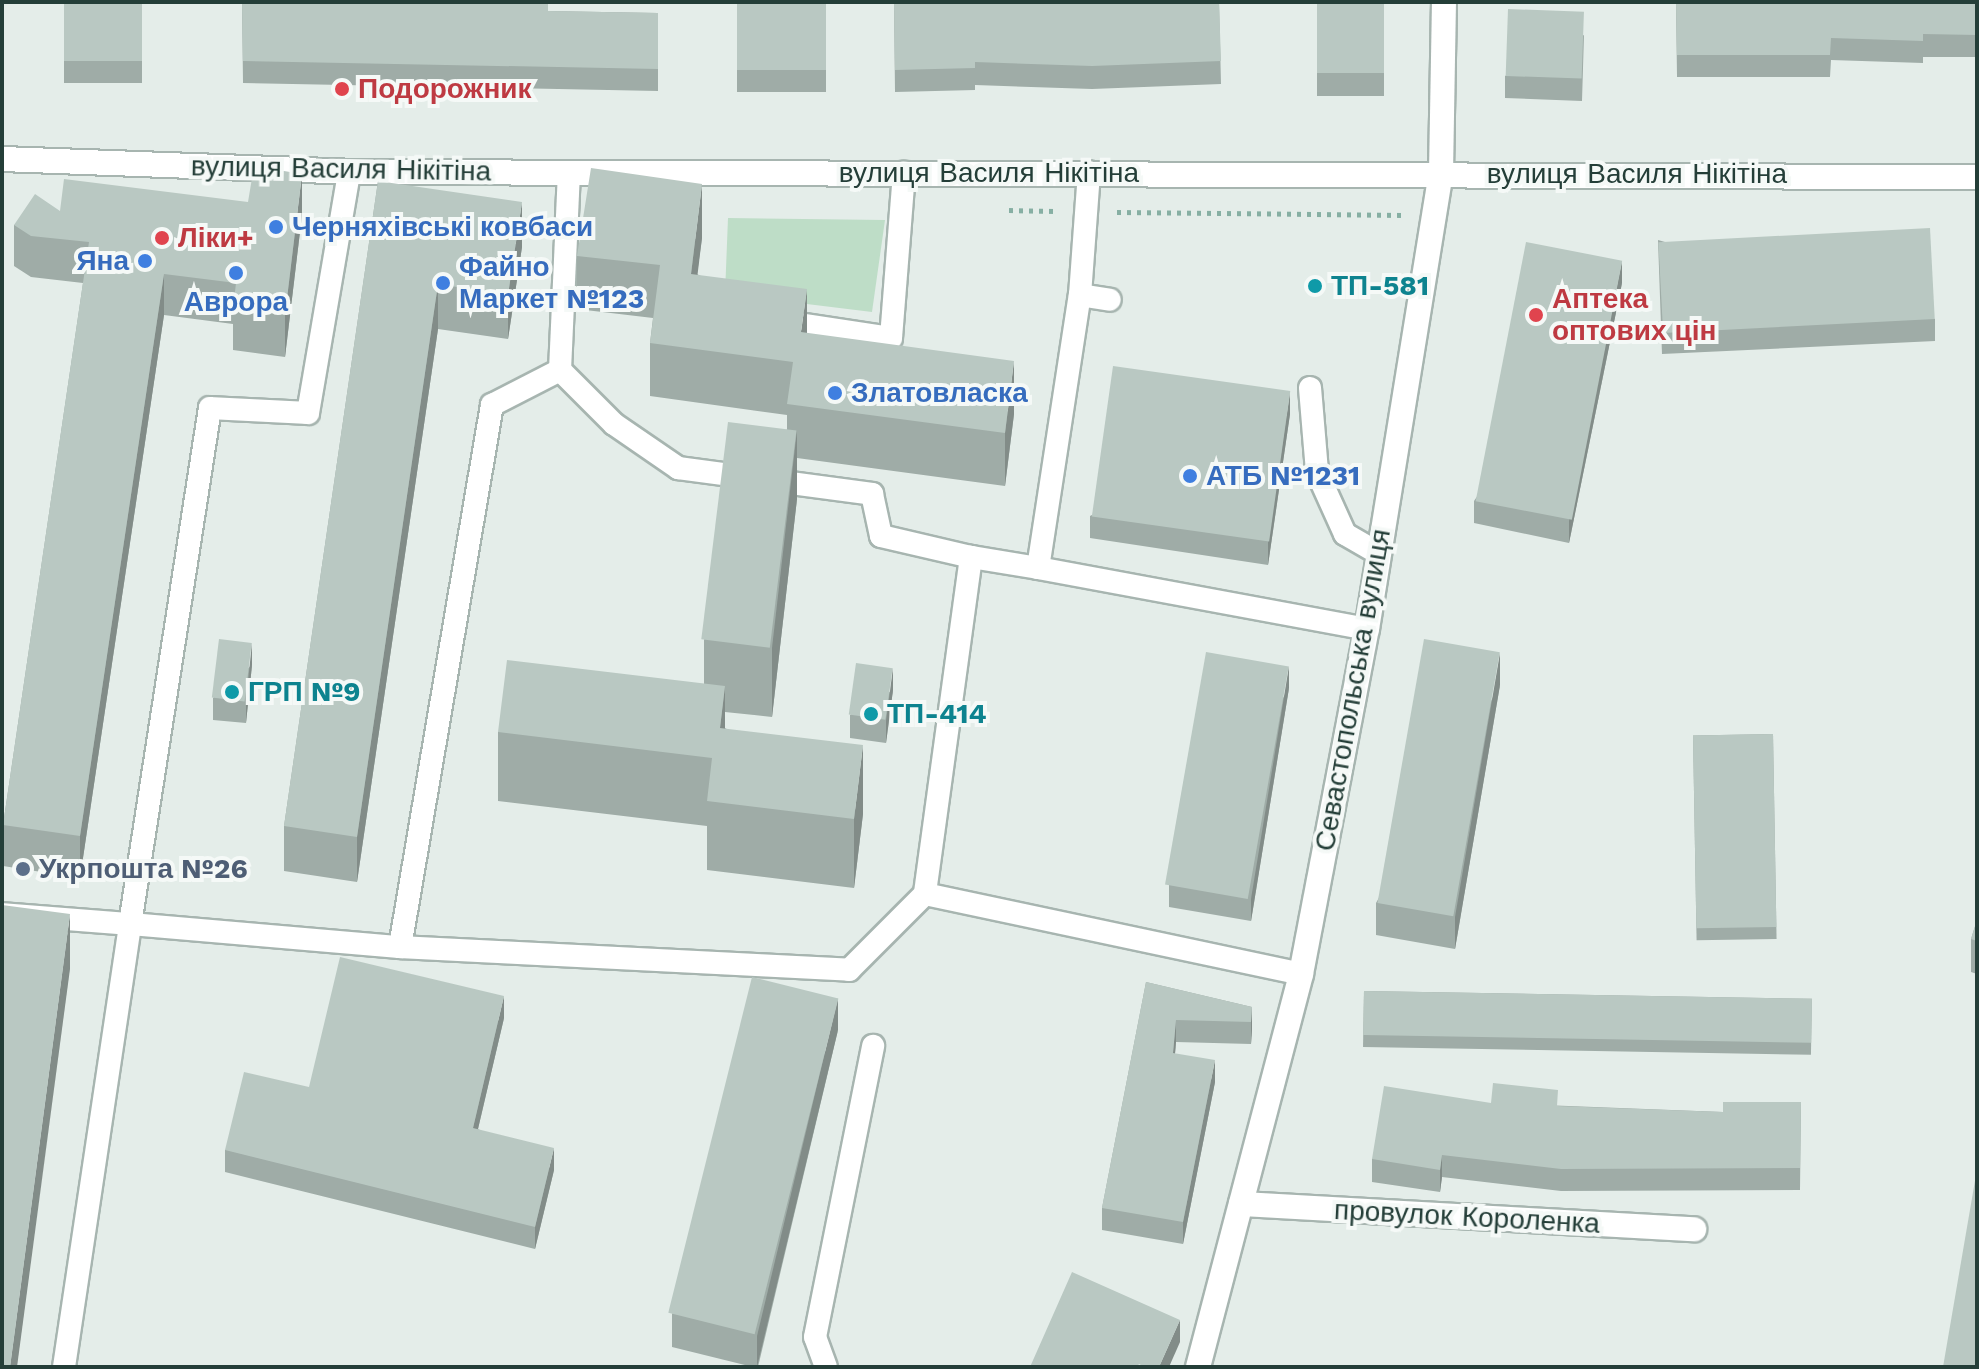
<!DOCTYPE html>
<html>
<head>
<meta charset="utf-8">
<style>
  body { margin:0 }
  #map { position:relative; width:1979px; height:1369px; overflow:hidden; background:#e4ede9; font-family:"Work Sans",sans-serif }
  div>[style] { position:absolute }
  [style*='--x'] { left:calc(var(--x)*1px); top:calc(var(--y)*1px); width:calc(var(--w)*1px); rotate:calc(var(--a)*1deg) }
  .green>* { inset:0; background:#beddc7 }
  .path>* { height:5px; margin-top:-2.5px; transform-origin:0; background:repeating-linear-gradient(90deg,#86afa3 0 4px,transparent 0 10px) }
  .roads { filter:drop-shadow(2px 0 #a7b5b0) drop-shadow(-2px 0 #a7b5b0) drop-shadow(0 2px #a7b5b0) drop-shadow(0 -2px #a7b5b0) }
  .service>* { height:22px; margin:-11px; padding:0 11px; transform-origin:11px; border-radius:11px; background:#fff }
  .minor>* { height:24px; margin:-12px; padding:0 12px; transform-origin:12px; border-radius:12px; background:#fff }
  .tertiary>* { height:24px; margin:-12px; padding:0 12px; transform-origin:12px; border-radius:12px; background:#fff }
  .wall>* { inset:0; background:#9faca7; transform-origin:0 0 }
  .shaded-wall>* { inset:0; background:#828c88 }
  .building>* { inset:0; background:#b9c8c2; transform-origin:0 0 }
  .dots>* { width:22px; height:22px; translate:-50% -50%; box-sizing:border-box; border:4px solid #f5f9f7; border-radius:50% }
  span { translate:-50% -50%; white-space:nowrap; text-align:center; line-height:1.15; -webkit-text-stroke:8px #f5f9f7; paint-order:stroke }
  .health-label { font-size:28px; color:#be3a42; font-weight:700 }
  .left { translate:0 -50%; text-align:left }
  .street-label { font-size:28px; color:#243e38 }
  .shop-label { font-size:28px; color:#366cbe; font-weight:700 }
  .right { translate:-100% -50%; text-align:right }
  .culture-label { font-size:28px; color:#0d838f; font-weight:700 }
  .service-label { font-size:28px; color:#4e5e75; font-weight:700 }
  .frame { position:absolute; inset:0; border:4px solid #243e38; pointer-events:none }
</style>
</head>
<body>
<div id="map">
  <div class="green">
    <i style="clip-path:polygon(728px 218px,885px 220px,872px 312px,725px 294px)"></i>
  </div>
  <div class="path">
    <i style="--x:1009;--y:210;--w:46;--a:1.2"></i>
    <i style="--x:1117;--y:212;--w:286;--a:0.6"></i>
  </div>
  <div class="roads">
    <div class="service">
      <i style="--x:1080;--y:295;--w:30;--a:9"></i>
      <i style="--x:779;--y:321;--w:113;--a:8.6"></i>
      <i style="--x:891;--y:338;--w:166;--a:-85.5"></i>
      <i style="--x:560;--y:370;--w:76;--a:45"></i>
      <i style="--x:614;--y:424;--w:78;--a:34.5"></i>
      <i style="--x:678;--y:468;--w:196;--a:7.6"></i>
      <i style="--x:872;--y:494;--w:43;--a:77.9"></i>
      <i style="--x:881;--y:536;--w:92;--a:13.1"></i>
      <i style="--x:971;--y:557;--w:340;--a:97.8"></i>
      <i style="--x:1310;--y:388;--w:84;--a:85.2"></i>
      <i style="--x:1317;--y:472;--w:68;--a:65.7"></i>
      <i style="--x:1345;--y:534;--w:38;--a:30"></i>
      <i style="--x:971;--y:557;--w:68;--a:9.3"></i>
      <i style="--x:1038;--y:568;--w:276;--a:-81.3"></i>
      <i style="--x:1080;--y:295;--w:123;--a:-85.8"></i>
      <i style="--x:1038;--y:568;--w:335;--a:10.5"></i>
      <i style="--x:2;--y:914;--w:128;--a:4.5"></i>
      <i style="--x:130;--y:924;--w:522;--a:-81.19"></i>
      <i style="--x:210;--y:408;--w:98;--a:2.9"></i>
      <i style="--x:308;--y:413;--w:244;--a:-80.3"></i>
      <i style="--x:400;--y:947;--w:550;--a:-80.37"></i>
      <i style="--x:492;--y:405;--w:76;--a:-27.2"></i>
      <i style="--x:560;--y:370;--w:196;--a:-87.4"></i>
      <i style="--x:64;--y:1367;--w:448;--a:-81.5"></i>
      <i style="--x:130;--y:924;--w:271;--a:4.9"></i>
      <i style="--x:400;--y:947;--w:450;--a:2.9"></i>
      <i style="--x:849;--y:970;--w:107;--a:-45"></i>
      <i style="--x:925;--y:894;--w:384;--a:12"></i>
      <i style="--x:826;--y:1367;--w:32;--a:-110"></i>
      <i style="--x:815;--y:1337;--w:297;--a:-78.7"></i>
    </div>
    <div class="minor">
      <i style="--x:1241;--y:1204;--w:454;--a:3.2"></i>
    </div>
    <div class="tertiary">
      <i style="--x:2;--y:159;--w:347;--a:2.1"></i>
      <i style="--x:349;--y:172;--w:1628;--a:0.18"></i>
      <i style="--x:1198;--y:1367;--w:406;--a:-75.3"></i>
      <i style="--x:1301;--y:974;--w:351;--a:-79.2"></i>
      <i style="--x:1367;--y:629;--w:462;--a:-80.8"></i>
      <i style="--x:1441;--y:173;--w:171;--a:-89"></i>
    </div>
  </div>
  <div class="wall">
    <i style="left:64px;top:2px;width:78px;height:81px"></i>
    <i style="clip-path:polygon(242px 2px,548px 11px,658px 13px,658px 91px,243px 83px)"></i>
    <i style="left:737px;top:2px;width:89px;height:90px"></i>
    <i style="clip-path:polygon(894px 2px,1219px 2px,1221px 84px,1092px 89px,975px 85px,975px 90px,895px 92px)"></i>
    <i style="clip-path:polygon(1676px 2px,1977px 2px,1977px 57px,1923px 57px,1923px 63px,1831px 60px,1830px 77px,1677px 77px)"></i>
    <i style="left:1317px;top:4px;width:67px;height:92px"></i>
    <i style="clip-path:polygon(1584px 35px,1582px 101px,1505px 98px,1505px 76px)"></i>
    <i style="clip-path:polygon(378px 181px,522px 247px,508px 339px,438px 329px,357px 882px,284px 871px,284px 826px)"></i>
    <i style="clip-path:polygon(60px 211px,302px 215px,285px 357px,233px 350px,233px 324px,164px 315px,80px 878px,3px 866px,3px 825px,83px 283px,31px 277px,14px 266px,14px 225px)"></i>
    <i style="clip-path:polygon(702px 238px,697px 274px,807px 333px,1014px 414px,1005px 486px,797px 458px,797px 499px,772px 717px,725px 712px,725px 728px,863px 814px,854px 888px,707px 870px,707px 826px,498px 801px,498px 732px,704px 684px,704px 640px,787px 429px,787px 415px,650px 396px,650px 343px,653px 318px,577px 309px,577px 256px)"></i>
    <i style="clip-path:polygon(1658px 240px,1935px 319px,1935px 341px,1662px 354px)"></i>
    <i style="clip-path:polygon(1622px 283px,1569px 543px,1474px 523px,1474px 501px)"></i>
    <i style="clip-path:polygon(1290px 414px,1268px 565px,1090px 538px,1090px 516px)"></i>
    <i style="clip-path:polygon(252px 665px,246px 723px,213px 720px,213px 698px)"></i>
    <i style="clip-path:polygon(1500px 685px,1455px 949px,1376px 935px,1376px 903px)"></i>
    <i style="clip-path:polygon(1289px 688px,1251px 921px,1169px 907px,1169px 885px)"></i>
    <i style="clip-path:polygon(893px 690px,886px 743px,850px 738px,850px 715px)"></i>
    <i style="left:1773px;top:734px;width:205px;height:80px;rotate:89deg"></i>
    <i style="clip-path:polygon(1977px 920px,1977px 974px,1971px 972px,1971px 939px)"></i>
    <i style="clip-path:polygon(1146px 982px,1252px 1007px,1252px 1029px,1251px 1044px,1176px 1042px,1175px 1054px,1215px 1082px,1183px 1244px,1102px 1230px,1102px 1208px)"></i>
    <i style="left:1364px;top:991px;width:448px;height:56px;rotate:1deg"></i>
    <i style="clip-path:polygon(504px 1018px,478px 1129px,554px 1170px,535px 1249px,225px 1172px,225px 1150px)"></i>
    <i style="clip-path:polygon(838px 1030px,758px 1367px,753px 1367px,672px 1347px,672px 1314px)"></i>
    <i style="clip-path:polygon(1801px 1102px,1800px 1190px,1561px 1191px,1442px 1177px,1440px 1192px,1372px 1182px,1372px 1159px,1491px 1103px,1723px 1112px)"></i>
  </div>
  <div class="shaded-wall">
    <i style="clip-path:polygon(302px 174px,302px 215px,285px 357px,285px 315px)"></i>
    <i style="clip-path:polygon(702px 184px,702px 238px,691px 327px,691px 274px)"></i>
    <i style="clip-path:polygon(522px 202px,522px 247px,508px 339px,508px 295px)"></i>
    <i style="clip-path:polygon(1622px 261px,1622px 283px,1569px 543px,1569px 521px)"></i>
    <i style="clip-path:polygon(164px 274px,164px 315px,80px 878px,80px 836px)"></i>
    <i style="clip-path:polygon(438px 284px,438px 329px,357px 882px,357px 837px)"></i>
    <i style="clip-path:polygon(807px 289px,807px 342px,801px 332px)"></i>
    <i style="clip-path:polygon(1014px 361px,1014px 414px,1005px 486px,1005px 433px)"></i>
    <i style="clip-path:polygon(1290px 392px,1290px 414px,1268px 565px,1268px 543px)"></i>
    <i style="clip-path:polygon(797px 430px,797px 499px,772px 717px,772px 648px)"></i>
    <i style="clip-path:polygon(252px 643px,252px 665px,246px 723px,246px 701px)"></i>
    <i style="clip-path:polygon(1500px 653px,1500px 685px,1455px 949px,1455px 917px)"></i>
    <i style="clip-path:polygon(1289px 666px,1289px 688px,1251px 921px,1251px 899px)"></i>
    <i style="clip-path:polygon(893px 668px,893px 690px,886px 743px,886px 721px)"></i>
    <i style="clip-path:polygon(725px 686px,725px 755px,720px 728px)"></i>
    <i style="clip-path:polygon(863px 745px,863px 814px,854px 888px,854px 819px)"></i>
    <i style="clip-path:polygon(70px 914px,70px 969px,17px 1367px,10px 1367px)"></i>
    <i style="clip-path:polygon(504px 996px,504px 1018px,473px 1150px,473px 1128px)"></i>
    <i style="clip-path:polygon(838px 998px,838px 1030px,757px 1367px,757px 1336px)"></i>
    <i style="clip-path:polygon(1252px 1007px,1252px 1029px,1251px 1044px,1251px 1022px)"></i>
    <i style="clip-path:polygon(1176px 1020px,1176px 1042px,1173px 1076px,1173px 1053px)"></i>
    <i style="clip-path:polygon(1215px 1060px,1215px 1082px,1183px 1244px,1183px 1222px)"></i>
    <i style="clip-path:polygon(554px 1148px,554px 1170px,535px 1249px,535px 1227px)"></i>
    <i style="clip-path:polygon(1442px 1155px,1442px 1177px,1440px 1192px,1440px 1170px)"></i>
    <i style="clip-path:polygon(1180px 1320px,1180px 1342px,1169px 1367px,1159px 1367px)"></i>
  </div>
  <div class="building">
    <i style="left:64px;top:2px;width:78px;height:59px"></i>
    <i style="clip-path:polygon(242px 2px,548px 2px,548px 11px,658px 13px,658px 69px,243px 61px)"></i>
    <i style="left:737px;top:2px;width:89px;height:68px"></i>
    <i style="clip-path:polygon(894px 2px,1219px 2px,1221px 61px,1092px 66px,975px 62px,975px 68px,895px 70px)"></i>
    <i style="clip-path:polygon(1676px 2px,1977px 2px,1977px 35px,1923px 34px,1923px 41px,1831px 38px,1830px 55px,1677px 55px)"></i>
    <i style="left:1317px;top:4px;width:67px;height:69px"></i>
    <i style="left:1508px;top:9px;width:76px;height:67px;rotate:2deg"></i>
    <i style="clip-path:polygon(254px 166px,302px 174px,285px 315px,233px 309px,236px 283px,164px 274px,80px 836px,3px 825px,89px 242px,31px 236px,14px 225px,35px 194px,60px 211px,64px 179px,248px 202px)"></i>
    <i style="clip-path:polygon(591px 168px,702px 184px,691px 274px,807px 289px,801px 332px,1014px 361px,1005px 433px,787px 404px,793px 362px,650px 343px,660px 265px,577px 256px)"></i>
    <i style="clip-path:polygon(378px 181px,522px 202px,508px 295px,438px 284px,357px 837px,284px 826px)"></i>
    <i style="left:1930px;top:228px;width:91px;height:272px;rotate:87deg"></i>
    <i style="left:1526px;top:242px;width:98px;height:264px;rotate:11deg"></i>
    <i style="left:1113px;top:366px;width:179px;height:152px;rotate:8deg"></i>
    <i style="left:728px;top:422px;width:69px;height:219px;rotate:7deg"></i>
    <i style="left:219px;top:639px;width:33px;height:59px;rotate:7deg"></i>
    <i style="left:1424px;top:639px;width:77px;height:268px;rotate:10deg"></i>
    <i style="left:1206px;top:652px;width:84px;height:236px;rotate:10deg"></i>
    <i style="clip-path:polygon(507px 660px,725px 686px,720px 728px,863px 745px,854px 819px,707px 801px,712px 758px,498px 732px)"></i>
    <i style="left:856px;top:663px;width:37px;height:52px;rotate:8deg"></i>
    <i style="left:1773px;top:734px;width:193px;height:80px;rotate:89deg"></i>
    <i style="clip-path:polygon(2px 905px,70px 914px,10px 1367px,2px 1367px)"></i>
    <i style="clip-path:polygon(1977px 920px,1977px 941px,1971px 939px)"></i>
    <i style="clip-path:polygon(340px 957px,504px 996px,473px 1128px,554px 1148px,535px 1227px,225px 1150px,244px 1072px,309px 1087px)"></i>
    <i style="left:752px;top:977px;width:89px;height:346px;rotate:14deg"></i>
    <i style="clip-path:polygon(1146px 982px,1252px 1007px,1251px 1022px,1176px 1020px,1173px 1053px,1215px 1060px,1183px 1222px,1102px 1208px)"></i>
    <i style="left:1364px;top:991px;width:448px;height:44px;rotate:1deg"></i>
    <i style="clip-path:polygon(1493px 1083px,1558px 1090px,1557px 1106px,1723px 1112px,1723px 1102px,1801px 1102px,1800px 1168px,1561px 1169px,1442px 1155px,1440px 1170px,1372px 1159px,1384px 1086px,1491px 1103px)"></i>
    <i style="clip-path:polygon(1977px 1169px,1977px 1367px,1943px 1367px)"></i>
    <i style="clip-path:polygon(1072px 1272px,1180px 1320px,1159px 1367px,1145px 1367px,1139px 1364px,1137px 1367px,1030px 1367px)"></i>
  </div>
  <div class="dots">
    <i style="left:342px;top:89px;background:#e0444e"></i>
    <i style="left:276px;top:227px;background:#3f7fe0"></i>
    <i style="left:162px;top:238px;background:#e0444e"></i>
    <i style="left:145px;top:261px;background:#3f7fe0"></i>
    <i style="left:236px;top:273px;background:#3f7fe0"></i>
    <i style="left:443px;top:283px;background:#3f7fe0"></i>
    <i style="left:1315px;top:286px;background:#0f9aa8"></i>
    <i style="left:1536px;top:315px;background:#e0444e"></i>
    <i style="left:835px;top:393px;background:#3f7fe0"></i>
    <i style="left:1190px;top:476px;background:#3f7fe0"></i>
    <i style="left:232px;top:692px;background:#0f9aa8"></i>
    <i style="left:871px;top:714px;background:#0f9aa8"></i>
    <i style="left:23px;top:869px;background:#5c6f8a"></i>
  </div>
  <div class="health-label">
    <span class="left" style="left:358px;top:89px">Подорожник</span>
    <span class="left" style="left:178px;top:238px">Ліки+</span>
    <span class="left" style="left:1552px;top:315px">Аптека<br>оптових цін</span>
  </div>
  <div class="street-label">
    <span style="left:341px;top:169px;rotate:1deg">вулиця Василя Нікітіна</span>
    <span style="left:989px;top:173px">вулиця Василя Нікітіна</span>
    <span style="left:1637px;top:174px">вулиця Василя Нікітіна</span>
    <span style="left:1353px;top:690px;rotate:-80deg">Севастопольська вулиця</span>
    <span style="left:1467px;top:1217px;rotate:3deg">провулок Короленка</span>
  </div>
  <div class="shop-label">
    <span class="left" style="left:292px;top:227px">Черняхівські ковбаси</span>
    <span class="right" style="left:129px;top:261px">Яна</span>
    <span class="left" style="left:459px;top:283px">Файно<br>Маркет №123</span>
    <span style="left:236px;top:302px">Аврора</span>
    <span class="left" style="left:851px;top:393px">Златовласка</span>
    <span class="left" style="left:1206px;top:476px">АТБ №1231</span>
  </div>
  <div class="culture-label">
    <span class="left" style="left:1331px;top:286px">ТП-581</span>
    <span class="left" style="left:248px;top:692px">ГРП №9</span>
    <span class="left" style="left:887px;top:714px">ТП-414</span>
  </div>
  <div class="service-label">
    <span class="left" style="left:39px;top:869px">Укрпошта №26</span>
  </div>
  <div class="frame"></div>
</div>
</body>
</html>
